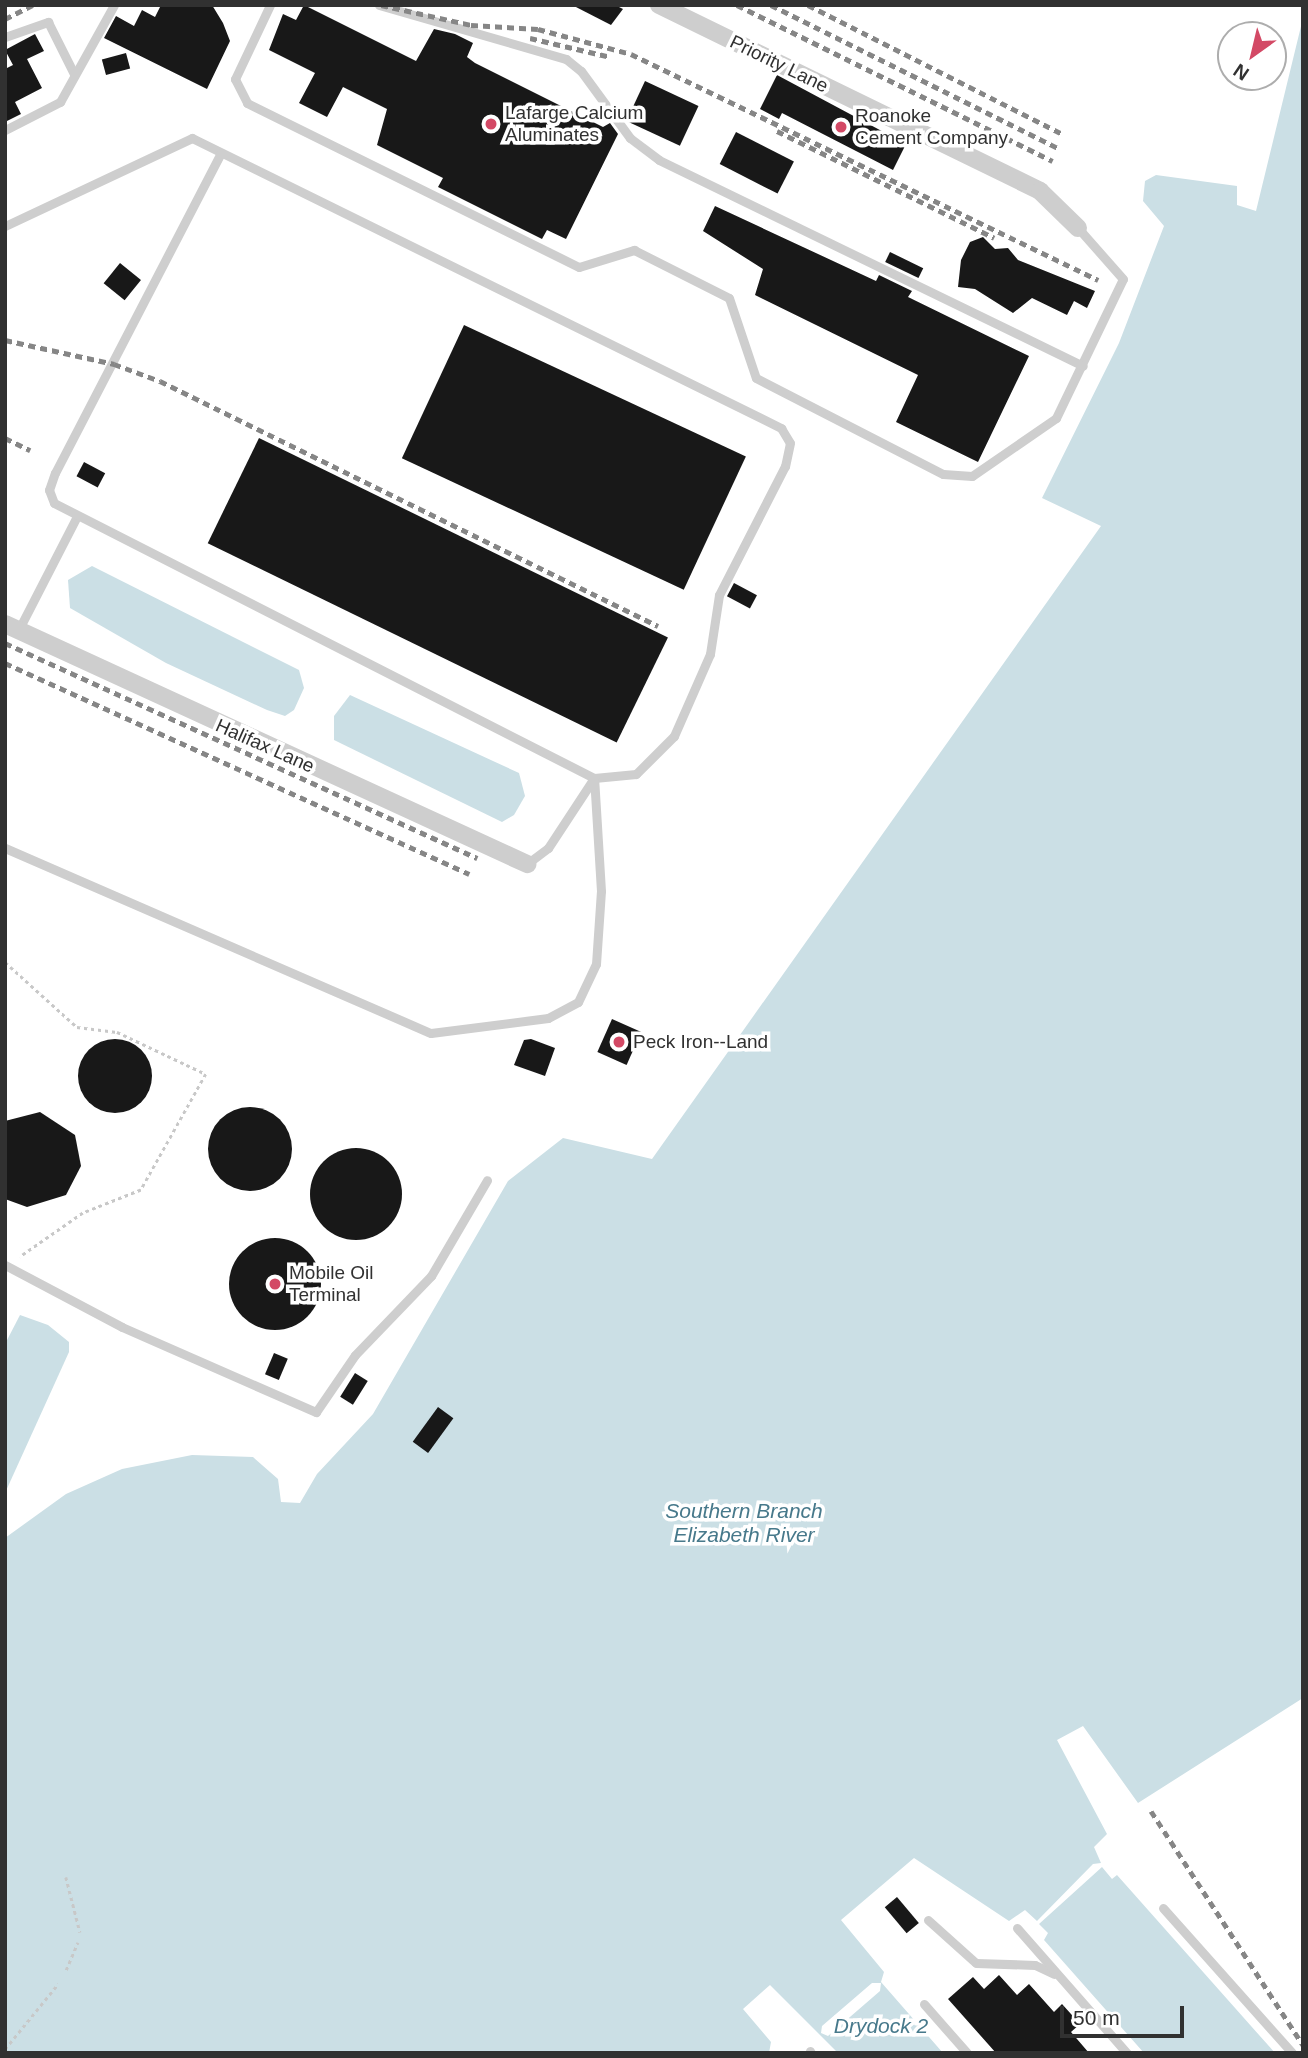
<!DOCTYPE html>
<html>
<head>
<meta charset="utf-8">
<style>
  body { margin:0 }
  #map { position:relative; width:1308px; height:2058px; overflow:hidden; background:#fff; font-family:Helvetica,sans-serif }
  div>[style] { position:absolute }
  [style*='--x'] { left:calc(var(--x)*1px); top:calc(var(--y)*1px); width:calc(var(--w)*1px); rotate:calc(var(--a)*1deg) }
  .water>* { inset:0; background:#cbdfe5 }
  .building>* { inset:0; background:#181818; transform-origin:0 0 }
  .round { border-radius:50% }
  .path>* { height:2.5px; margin-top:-1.25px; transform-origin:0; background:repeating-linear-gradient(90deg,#c8c8c8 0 3.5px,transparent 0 7px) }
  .service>* { height:9px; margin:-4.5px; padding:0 4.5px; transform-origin:4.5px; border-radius:4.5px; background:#cecece }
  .minor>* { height:18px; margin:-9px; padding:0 9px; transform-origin:9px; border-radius:9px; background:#cecece }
  .rail>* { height:5px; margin-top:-2.5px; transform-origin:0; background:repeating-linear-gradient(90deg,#868686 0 7px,transparent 0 12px) }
  .dots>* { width:19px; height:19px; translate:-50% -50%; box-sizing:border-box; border:4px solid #fff; border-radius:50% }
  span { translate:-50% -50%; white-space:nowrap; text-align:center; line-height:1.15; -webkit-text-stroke:7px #fff; paint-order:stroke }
  .street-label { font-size:19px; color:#313131 }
  .poi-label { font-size:19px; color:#313131 }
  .left { translate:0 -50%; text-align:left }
  .water-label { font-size:21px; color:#47798b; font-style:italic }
  .frame { position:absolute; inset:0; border:7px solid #313131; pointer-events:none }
  .north { position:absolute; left:1217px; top:21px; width:70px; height:70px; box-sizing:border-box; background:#fff; border:2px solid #adadad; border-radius:50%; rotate:214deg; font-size:19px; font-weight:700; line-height:28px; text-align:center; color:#313131 }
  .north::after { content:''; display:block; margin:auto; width:24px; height:32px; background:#d34965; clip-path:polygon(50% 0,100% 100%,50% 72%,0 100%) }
  .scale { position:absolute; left:1060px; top:2006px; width:124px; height:32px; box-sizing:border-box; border:4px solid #313131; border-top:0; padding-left:9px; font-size:21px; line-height:24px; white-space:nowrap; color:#313131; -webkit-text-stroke:5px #fff; paint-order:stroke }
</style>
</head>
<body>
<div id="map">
  <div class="water">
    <i style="clip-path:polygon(evenodd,1303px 18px,1303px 1698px,1138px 1803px,1083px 1726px,1057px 1740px,1107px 1834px,1094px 1847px,1101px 1863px,1093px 1864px,1037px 1921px,1025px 1910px,1009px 1921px,914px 1858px,841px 1920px,884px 1972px,881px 1982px,943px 2053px,838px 2053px,770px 1985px,743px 2009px,771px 2042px,769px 2053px,5px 2053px,5px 1538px,66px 1494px,122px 1469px,192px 1455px,253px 1457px,278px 1479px,281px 1502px,300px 1503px,317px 1474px,373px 1414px,508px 1181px,563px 1138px,652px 1159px,1101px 526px,1042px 498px,1119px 343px,1164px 226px,1143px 201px,1145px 181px,1156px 175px,1237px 186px,1237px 205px,1256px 211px,1303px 18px,872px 1983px,881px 1983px,880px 1991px,828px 2036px,821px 2033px,822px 2026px,872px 1983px)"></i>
    <i style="clip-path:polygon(92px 566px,299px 670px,304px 688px,294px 710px,285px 716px,267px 710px,166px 663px,70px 608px,68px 580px)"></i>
    <i style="clip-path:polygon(350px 695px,519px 773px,525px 796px,514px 815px,502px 822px,334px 740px,334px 716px)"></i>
    <i style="clip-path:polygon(20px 1315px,48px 1325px,69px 1342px,69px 1352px,5px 1493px,5px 1344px)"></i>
    <i style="clip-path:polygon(1102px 1867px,1112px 1879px,1117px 1875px,1275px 2053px,1144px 2053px,1044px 1940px,1048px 1933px,1039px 1924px)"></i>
  </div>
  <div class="building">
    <i style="clip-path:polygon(161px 5px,212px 5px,223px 23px,230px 41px,207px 89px,104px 38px,116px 16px,134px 26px,142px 10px,155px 17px)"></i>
    <i style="clip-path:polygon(304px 5px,416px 61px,434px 29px,455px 34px,473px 43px,467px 57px,475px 63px,603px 127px,610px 123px,618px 134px,566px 239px,547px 230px,542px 239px,438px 187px,443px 178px,377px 145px,387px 109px,343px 87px,327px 117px,299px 103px,315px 73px,269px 50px,283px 14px,296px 20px)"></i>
    <i style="clip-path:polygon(572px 5px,615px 5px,623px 9px,611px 25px)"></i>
    <i style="clip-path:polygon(35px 34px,44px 51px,27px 59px,42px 88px,15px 102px,21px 114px,5px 122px,5px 69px,13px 65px,5px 50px)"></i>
    <i style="left:126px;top:53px;width:16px;height:25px;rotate:75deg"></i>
    <i style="clip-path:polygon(777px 75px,906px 144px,893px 170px,782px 113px,779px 119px,760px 109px)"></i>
    <i style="left:645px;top:81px;width:59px;height:44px;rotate:25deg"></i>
    <i style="left:736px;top:132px;width:65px;height:36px;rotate:27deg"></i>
    <i style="clip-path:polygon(715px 206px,876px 281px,879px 275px,912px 291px,908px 297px,1029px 356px,978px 462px,896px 422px,918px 375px,755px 295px,763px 269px,703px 231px)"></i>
    <i style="clip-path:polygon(983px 237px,995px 249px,1008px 248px,1018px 260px,1095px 291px,1087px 308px,1074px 301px,1067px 315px,1032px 298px,1013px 313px,975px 289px,958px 287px,961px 260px,970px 242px)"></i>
    <i style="left:890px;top:252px;width:37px;height:11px;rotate:26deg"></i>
    <i style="left:120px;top:263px;width:27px;height:26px;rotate:39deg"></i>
    <i style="left:464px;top:325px;width:311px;height:147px;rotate:25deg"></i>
    <i style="left:259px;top:438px;width:455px;height:117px;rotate:26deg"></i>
    <i style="left:84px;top:462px;width:24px;height:16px;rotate:28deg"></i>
    <i style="left:734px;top:583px;width:26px;height:15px;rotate:28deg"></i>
    <i style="left:612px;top:1019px;width:32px;height:36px;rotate:24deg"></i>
    <i style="clip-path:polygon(531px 1039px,555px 1048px,545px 1076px,514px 1065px,524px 1040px)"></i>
    <i class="round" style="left:78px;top:1039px;width:74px;height:74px"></i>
    <i class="round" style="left:208px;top:1107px;width:84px;height:84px"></i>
    <i style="clip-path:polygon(40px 1112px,75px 1135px,81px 1166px,66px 1195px,27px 1207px,5px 1199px,5px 1121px)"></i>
    <i class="round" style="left:310px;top:1148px;width:92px;height:92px"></i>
    <i class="round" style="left:229px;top:1238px;width:92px;height:92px"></i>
    <i style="left:274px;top:1353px;width:15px;height:23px;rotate:23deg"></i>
    <i style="left:355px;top:1373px;width:15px;height:28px;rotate:32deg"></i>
    <i style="left:438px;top:1407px;width:19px;height:43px;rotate:36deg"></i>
    <i style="left:897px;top:1897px;width:34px;height:16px;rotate:50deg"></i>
    <i style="clip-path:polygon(999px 1975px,1017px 1995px,1029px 1984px,1054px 2012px,1062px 2004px,1080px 2024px,1071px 2032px,1089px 2053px,996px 2053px,948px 1999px,973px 1977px,984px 1989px)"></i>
  </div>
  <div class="path">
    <i style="--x:5;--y:962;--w:97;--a:42.1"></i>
    <i style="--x:77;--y:1027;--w:40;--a:7.1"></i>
    <i style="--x:117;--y:1032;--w:98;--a:25.3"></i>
    <i style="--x:206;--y:1074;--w:133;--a:119.3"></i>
    <i style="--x:141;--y:1190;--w:62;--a:158.4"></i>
    <i style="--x:83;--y:1213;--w:77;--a:145.1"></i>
    <i style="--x:66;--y:1877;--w:57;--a:75.7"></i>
    <i style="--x:66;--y:1970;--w:30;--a:-67"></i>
    <i style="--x:5;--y:2049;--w:84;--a:-50.8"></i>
  </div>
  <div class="service">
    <i style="--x:270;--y:5;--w:82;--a:115.3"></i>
    <i style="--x:235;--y:79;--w:27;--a:63"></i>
    <i style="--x:247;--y:103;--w:370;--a:26.3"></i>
    <i style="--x:579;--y:267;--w:58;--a:-17.2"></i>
    <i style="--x:634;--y:250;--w:106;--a:26.8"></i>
    <i style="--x:729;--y:298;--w:84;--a:71.4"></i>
    <i style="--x:756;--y:378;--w:210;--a:27.2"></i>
    <i style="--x:943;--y:474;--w:29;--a:4"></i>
    <i style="--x:972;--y:476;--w:102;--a:-34.6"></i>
    <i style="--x:1056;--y:418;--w:154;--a:-64.3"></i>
    <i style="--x:1123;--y:279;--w:68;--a:-131.4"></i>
    <i style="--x:379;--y:5;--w:195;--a:16.1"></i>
    <i style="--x:566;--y:59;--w:19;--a:39"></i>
    <i style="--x:581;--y:71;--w:83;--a:53.8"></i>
    <i style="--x:630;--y:138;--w:36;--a:37"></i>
    <i style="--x:659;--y:160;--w:471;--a:25.9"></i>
    <i style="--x:5;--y:37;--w:46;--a:-19.2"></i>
    <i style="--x:48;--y:22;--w:58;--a:63.4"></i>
    <i style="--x:5;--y:130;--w:62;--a:-27"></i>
    <i style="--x:60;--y:102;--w:111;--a:-60.9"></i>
    <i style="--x:5;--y:226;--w:207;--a:-25.2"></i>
    <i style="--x:192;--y:138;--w:657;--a:26.21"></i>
    <i style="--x:781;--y:428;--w:17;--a:59"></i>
    <i style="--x:790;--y:443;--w:24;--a:102"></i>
    <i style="--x:785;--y:466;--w:145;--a:117.1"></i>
    <i style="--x:719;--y:595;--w:60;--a:98.7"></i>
    <i style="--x:710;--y:654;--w:90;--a:113.7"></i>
    <i style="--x:674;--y:736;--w:54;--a:135"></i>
    <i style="--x:636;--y:774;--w:42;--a:174.6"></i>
    <i style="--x:594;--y:778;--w:84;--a:123.3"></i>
    <i style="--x:548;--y:848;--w:26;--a:143"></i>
    <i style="--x:18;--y:631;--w:127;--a:-62.8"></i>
    <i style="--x:5;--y:848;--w:464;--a:23.5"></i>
    <i style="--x:431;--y:1033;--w:118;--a:-7.3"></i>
    <i style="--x:548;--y:1018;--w:34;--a:-28"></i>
    <i style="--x:578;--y:1002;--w:42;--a:-64.7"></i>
    <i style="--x:596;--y:964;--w:73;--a:-86.1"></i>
    <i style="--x:601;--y:891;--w:113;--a:-93.5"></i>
    <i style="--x:594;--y:778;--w:606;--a:-153.01"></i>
    <i style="--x:54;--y:503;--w:14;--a:-111"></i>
    <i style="--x:49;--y:490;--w:18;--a:-71"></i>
    <i style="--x:55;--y:473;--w:360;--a:-62.6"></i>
    <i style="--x:5;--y:1265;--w:132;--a:27.9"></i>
    <i style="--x:122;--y:1327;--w:212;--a:23.7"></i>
    <i style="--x:316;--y:1412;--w:69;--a:-55.6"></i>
    <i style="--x:355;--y:1355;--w:110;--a:-46.1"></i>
    <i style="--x:431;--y:1276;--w:111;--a:-59.7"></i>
    <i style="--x:1163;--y:1908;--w:194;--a:48.3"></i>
    <i style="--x:928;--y:1920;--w:64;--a:41.9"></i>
    <i style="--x:976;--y:1963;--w:59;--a:1.9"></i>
    <i style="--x:1035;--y:1965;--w:21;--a:25"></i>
    <i style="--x:1017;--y:1928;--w:167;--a:48.7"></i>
    <i style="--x:924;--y:2004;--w:65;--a:48.7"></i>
    <i style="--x:810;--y:2051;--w:2;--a:63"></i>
  </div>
  <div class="minor">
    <i style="--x:659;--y:5;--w:424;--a:26"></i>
    <i style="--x:1040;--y:191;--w:53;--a:44.2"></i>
    <i style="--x:5;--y:624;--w:575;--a:24.69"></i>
  </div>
  <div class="rail">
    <i style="--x:381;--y:5;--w:92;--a:12.5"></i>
    <i style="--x:471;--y:25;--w:67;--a:3.4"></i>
    <i style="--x:538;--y:29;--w:96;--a:15"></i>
    <i style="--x:631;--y:54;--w:519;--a:25.82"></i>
    <i style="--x:737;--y:5;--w:352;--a:26.3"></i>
    <i style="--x:771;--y:5;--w:323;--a:26.5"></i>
    <i style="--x:808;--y:5;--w:287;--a:26.9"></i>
    <i style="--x:5;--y:19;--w:31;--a:-27"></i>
    <i style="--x:530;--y:38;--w:83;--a:13.2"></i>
    <i style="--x:777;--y:131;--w:242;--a:26.2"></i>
    <i style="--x:5;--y:340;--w:112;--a:12.4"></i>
    <i style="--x:114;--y:364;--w:49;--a:20.3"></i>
    <i style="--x:160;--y:381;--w:555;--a:26.2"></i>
    <i style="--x:5;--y:438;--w:28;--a:26"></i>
    <i style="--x:5;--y:643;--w:519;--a:24.49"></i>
    <i style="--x:5;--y:663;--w:510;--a:24.45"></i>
    <i style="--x:1151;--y:1811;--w:279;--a:57"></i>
  </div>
  <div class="dots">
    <i style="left:491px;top:124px;background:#d34965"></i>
    <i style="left:841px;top:127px;background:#d34965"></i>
    <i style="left:619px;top:1042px;background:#d34965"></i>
    <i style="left:275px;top:1284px;background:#d34965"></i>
  </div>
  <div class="street-label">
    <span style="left:779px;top:64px;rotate:26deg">Priority Lane</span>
    <span style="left:265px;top:746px;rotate:24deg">Halifax Lane</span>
  </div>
  <div class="poi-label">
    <span class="left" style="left:505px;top:124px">Lafarge Calcium<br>Aluminates</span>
    <span class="left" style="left:855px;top:127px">Roanoke<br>Cement Company</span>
    <span class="left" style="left:633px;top:1042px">Peck Iron--Land</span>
    <span class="left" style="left:289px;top:1284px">Mobile Oil<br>Terminal</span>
  </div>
  <div class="water-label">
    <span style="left:744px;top:1523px">Southern Branch<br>Elizabeth River</span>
    <span style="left:881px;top:2026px">Drydock 2</span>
  </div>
  <div class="frame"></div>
  <div class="north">N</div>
  <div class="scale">50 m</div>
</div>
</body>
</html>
